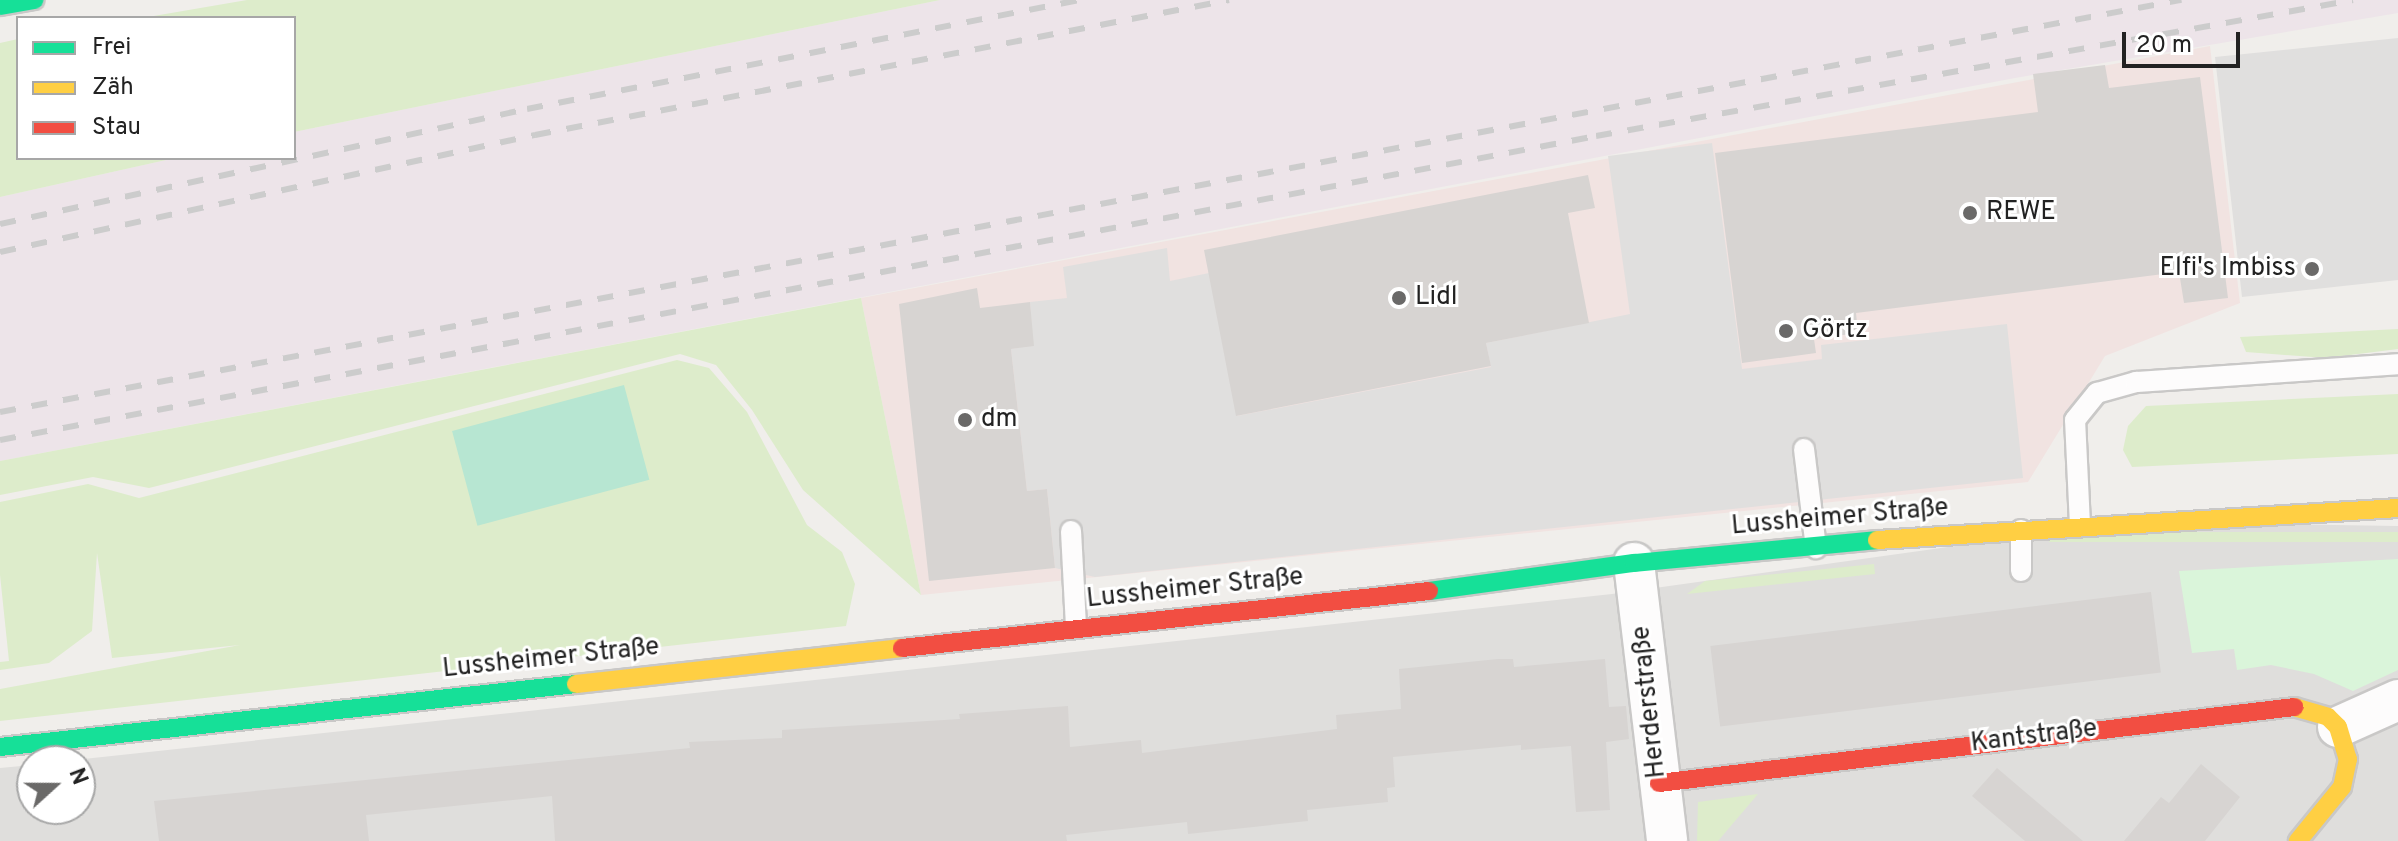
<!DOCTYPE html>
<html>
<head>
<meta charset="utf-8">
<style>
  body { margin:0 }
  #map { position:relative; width:2398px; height:841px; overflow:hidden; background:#f0eeeb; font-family:Overpass,sans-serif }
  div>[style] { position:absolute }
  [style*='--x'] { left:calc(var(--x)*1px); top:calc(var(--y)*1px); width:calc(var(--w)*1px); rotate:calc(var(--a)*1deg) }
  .residential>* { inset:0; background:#dfdedc }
  .commercial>* { inset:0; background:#f1e3e1 }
  .industrial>* { inset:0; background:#ede4e9 }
  .grass>* { inset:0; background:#ddeccb; transform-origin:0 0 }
  .park>* { inset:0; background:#daf5da }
  .pitch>* { inset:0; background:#b7e6d2; transform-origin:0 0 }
  .parking>* { inset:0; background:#e0dfde }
  .building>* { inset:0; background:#d7d4d2; transform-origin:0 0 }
  .roads { filter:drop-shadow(2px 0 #c9c8c7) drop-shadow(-2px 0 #c9c8c7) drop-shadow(0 2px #c9c8c7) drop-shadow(0 -2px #c9c8c7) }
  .lane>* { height:20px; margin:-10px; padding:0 10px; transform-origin:10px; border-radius:10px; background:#fdfcfc }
  .street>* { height:40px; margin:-20px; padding:0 20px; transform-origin:20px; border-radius:20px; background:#fdfcfc }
  .fast>* { height:18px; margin:-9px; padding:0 9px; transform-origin:9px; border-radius:9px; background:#16e098 }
  .slow>* { height:18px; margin:-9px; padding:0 9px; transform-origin:9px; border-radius:9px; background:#ffcf43 }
  .jam>* { height:18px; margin:-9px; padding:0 9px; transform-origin:9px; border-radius:9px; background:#f24e42 }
  .rail>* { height:6px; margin-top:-3px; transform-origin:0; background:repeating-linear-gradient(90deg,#ccc 0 16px,transparent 0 32px) }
  .dots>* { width:22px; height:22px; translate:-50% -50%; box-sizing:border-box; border:4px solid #fff; border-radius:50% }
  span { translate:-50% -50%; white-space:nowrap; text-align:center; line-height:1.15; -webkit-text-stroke:6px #fff; paint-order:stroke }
  .poi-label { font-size:26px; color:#222 }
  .left { translate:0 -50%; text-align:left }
  .right { translate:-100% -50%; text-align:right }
  .street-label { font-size:26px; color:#222 }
  .legend { position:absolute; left:16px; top:16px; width:280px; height:144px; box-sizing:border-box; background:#fff; border:2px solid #a7a7a7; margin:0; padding:10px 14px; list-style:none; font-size:24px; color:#222 }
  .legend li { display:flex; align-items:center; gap:16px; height:40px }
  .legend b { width:40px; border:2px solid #a7a7a7 }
  .north { position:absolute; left:16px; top:745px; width:80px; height:80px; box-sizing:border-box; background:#fff; border:2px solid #a7a7a7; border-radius:50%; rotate:69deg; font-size:22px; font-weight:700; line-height:32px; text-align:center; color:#222 }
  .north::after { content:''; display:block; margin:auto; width:28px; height:36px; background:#6a6968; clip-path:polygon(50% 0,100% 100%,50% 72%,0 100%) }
  .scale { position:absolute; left:2122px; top:32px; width:118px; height:36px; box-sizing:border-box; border:4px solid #222; border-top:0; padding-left:10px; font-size:24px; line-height:28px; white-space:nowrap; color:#222; -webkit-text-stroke:6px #fff; paint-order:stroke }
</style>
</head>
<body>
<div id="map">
  <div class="residential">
    <i style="clip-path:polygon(2126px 522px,2398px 526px,2398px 841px,0 841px,0 768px,32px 765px,32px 809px,80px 809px,80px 761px,65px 761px,1612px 594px)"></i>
  </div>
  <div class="commercial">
    <i style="clip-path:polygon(2210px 46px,2240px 303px,2105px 356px,2028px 482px,921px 595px,861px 298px)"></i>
  </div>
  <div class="industrial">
    <i style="clip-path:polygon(940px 0,2398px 0,2398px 13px,2015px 78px,0 461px,0 197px,175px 158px,294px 158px,294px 132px)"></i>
  </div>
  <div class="grass">
    <i style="clip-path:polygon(247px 0,940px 0,294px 132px,294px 18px,142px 18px)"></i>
    <i style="clip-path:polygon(18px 39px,18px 158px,175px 158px,0 197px,0 43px)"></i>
    <i style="clip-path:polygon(861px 298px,921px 595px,803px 490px,752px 410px,716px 365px,680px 354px,149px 488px,93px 477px,0 495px,0 461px)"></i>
    <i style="clip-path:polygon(2398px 329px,2398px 349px,2326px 358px,2246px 352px,2240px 337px)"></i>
    <i style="clip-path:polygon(677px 360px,709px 368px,747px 412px,807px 525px,842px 552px,855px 584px,846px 626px,0 721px,0 689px,240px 645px,112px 658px,97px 553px,92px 631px,49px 663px,0 670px,0 662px,9px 661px,0 575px,0 502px,88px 484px,139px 498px)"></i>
    <i style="clip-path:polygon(2398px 394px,2398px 454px,2132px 467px,2123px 450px,2128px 426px,2146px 406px)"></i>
    <i style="left:2398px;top:532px;width:10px;height:349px;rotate:90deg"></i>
    <i style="clip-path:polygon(1874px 564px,1875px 574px,1687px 594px,1705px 581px)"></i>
    <i style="clip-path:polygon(1758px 794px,1718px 841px,1697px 841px,1698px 802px)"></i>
  </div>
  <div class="park">
    <i style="clip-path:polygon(2398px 559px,2398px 670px,2353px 691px,2314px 674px,2271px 665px,2237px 670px,2234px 649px,2192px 653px,2179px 571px)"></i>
  </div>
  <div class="pitch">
    <i style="left:624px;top:385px;width:98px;height:178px;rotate:75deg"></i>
  </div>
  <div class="parking">
    <i style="clip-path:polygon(2398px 38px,2398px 280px,2242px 297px,2215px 57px)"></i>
    <i style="clip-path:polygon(1712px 143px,1742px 369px,1822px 359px,1821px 345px,2007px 324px,2023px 478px,1095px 577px,1055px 568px,1047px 489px,1027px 491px,1011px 349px,1033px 345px,1030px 302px,1067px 298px,1063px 267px,1167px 248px,1170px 281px,1209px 273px,1237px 416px,1491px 367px,1486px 343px,1630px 314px,1608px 156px)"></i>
  </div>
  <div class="building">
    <i style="clip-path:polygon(2105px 65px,2109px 88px,2200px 77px,2228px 298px,2184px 303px,2179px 272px,1856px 313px,1858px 333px,1814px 339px,1816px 353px,1742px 363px,1715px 153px,2038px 112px,2033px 74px)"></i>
    <i style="clip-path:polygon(1588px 175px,1595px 208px,1568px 213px,1589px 323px,1486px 343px,1491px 366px,1236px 416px,1204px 250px)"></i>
    <i style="clip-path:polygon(977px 288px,980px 308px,1030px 302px,1034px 346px,1011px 349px,1027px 491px,1047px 489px,1055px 568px,929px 581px,899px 304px)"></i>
    <i style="left:2151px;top:592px;width:81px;height:444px;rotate:83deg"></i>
    <i style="clip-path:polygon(1498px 659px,1513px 659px,1514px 667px,1605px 659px,1609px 707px,1626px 706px,1629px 739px,1606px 742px,1610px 810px,1576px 812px,1571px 746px,1521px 750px,1521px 745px,1393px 757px,1395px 787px,1387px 788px,1388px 802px,1307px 810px,1308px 821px,1188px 834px,1187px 822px,1066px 835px,1067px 841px,555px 841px,552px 796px,366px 815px,369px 841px,159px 841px,154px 801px,690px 748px,689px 742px,782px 738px,782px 730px,960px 719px,959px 714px,1068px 706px,1070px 747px,1141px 740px,1142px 753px,1337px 729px,1336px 715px,1401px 709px,1399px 669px)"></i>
    <i style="clip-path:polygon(2201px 764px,2240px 797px,2205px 841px,2124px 841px,2161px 797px,2169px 803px)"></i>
    <i style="clip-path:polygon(1997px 768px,2083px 841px,2025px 841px,1972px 796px)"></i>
  </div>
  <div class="roads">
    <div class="lane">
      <i style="--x:1804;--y:449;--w:100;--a:83.1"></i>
      <i style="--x:2080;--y:525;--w:105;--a:-92.7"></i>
      <i style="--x:2075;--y:420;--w:35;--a:-51"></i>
      <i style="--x:2097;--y:393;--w:41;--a:-15.8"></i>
      <i style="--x:2136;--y:382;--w:263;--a:-3.9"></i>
      <i style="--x:2021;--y:530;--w:41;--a:90"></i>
      <i style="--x:1071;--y:531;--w:97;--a:87"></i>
    </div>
    <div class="street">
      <i style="--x:1634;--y:563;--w:280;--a:83.2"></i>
      <i style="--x:2338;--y:727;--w:66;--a:-24.2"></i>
    </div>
    <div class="fast">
      <i style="--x:0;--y:6;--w:35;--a:-10"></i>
      <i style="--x:1429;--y:591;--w:207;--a:-7.8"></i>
      <i style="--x:1634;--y:563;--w:244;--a:-5.4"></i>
      <i style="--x:0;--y:747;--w:579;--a:-6.24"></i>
    </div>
    <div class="slow">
      <i style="--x:1877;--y:540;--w:522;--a:-3.51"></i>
      <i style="--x:576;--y:684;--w:328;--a:-6.3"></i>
      <i style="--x:2294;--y:707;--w:35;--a:16"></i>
      <i style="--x:2328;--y:717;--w:14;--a:45"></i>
      <i style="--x:2338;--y:727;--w:34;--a:73"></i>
      <i style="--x:2348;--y:759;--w:29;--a:102"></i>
      <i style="--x:2342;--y:787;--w:70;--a:129.2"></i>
    </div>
    <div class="jam">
      <i style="--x:902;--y:648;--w:530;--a:-6.17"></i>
      <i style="--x:1659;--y:783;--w:640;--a:-6.82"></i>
    </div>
  </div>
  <div class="rail">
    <i style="--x:0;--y:224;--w:539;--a:-12.31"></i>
    <i style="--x:527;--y:109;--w:563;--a:-11.17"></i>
    <i style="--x:0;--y:252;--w:548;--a:-12.34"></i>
    <i style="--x:535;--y:135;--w:707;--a:-11.01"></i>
    <i style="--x:0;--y:412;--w:2220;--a:-10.7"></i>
    <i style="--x:0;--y:440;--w:1625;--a:-10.78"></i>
    <i style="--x:1596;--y:136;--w:769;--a:-10.18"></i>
  </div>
  <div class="dots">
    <i style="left:1970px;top:213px;background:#6a6968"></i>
    <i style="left:2312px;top:269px;background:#6a6968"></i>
    <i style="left:1399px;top:298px;background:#6a6968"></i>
    <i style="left:1786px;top:331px;background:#6a6968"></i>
    <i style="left:965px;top:420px;background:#6a6968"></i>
  </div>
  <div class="poi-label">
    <span class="left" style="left:1986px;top:213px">REWE</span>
    <span class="right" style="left:2296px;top:269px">Elfi's Imbiss</span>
    <span class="left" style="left:1415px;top:298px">Lidl</span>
    <span class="left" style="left:1802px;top:331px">Görtz</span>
    <span class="left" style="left:981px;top:420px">dm</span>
  </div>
  <div class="street-label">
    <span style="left:1840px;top:518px;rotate:-5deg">Lussheimer Straße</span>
    <span style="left:1195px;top:589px;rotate:-6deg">Lussheimer Straße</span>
    <span style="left:551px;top:659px;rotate:-6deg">Lussheimer Straße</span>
    <span style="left:1650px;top:702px;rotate:-96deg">Herderstraße</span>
    <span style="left:2034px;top:737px;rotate:-7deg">Kantstraße</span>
  </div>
  <ul class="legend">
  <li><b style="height:10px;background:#16e098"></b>Frei</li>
  <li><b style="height:10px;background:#ffcf43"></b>Zäh</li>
  <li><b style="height:10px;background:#f24e42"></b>Stau</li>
  </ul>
  <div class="north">N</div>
  <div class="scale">20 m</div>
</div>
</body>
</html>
